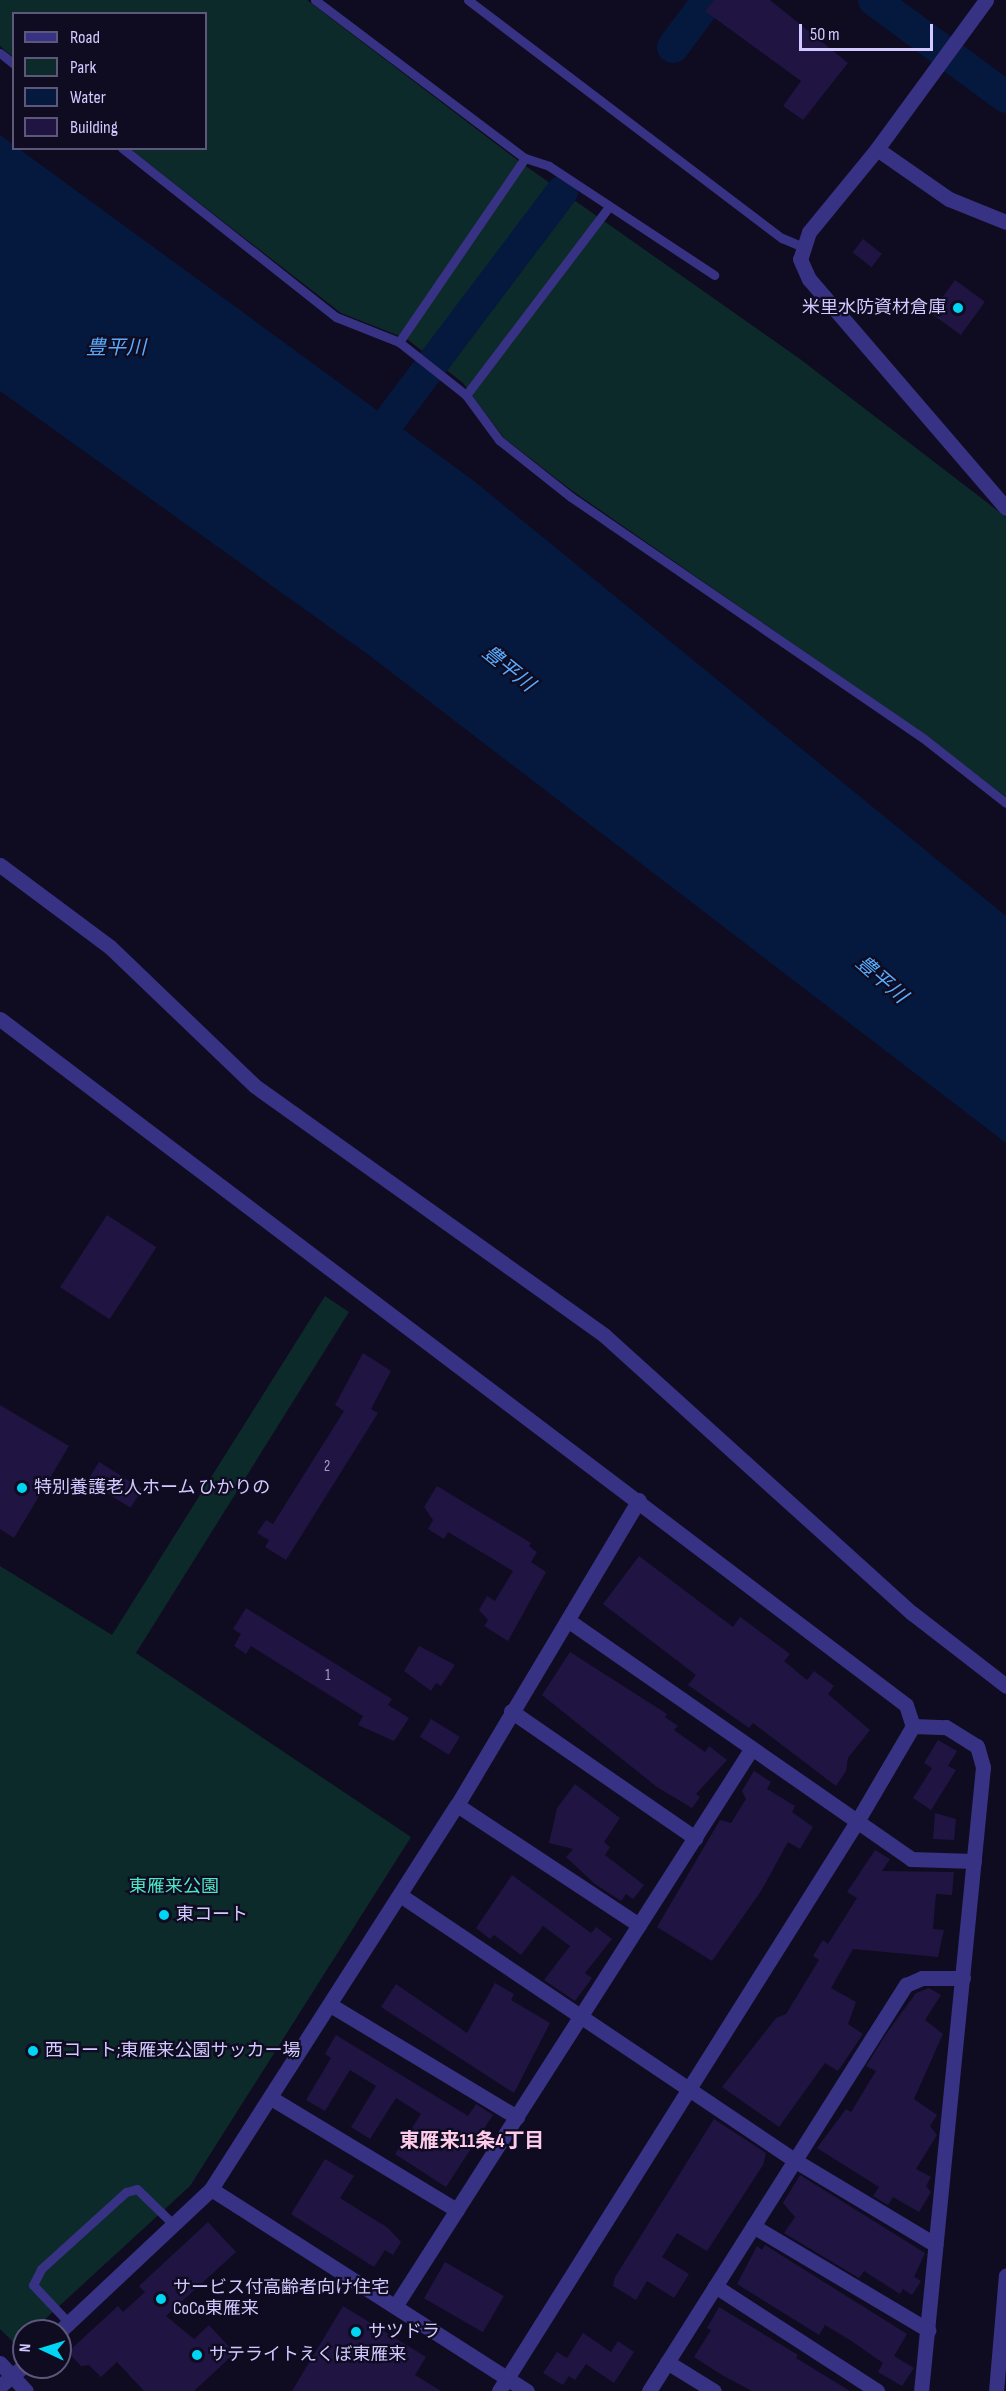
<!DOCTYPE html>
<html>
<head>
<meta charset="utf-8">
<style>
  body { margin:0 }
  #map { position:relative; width:1006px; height:2391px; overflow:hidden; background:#0f0b20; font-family:"Sofia Sans Condensed","Noto Sans JP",sans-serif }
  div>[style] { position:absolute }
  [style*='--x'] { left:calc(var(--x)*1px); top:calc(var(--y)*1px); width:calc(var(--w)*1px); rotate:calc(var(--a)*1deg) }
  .green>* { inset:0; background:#0d2a2a }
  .water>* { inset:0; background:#05183e }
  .river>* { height:32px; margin:-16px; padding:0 16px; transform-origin:16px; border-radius:16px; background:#05183e }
  .building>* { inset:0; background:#201542; transform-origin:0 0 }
  .service>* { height:9px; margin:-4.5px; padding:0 4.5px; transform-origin:4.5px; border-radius:4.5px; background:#373283 }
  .minor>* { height:15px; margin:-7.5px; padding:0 7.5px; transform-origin:7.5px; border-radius:7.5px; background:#373283 }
  .tertiary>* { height:15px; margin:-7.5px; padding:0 7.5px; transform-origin:7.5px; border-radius:7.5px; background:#373283 }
  .dots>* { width:16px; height:16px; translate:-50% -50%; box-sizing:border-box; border:3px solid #0f0b20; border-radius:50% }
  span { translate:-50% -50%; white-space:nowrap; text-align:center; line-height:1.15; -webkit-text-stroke:4.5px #0f0b20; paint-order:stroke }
  .number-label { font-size:15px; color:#a59cd0 }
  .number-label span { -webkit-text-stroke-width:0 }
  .poi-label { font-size:18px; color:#d1c9ff }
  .right { translate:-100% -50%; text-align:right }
  .left { translate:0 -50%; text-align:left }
  .park-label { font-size:18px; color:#4ce8c6 }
  .water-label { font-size:20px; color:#57acff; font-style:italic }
  .neighbourhood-label { font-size:20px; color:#ffcbeb; font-weight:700 }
  .legend { position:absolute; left:12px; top:12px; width:195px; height:138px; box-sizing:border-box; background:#0f0b20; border:2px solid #5d5779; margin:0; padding:8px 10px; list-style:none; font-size:18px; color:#d1c9ff }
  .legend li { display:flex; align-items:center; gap:12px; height:30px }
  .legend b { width:30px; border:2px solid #5d5779 }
  .north { position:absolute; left:12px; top:2319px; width:60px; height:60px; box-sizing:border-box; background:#0f0b20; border:2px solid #5d5779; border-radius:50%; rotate:274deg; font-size:16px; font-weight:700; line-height:24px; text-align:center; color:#d1c9ff }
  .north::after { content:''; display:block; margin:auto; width:21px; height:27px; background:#00d5f4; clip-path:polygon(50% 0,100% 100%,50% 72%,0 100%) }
  .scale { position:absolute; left:799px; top:24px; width:134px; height:27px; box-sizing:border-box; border:3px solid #d1c9ff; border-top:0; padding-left:8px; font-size:18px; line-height:21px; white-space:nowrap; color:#d1c9ff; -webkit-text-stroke:4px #0f0b20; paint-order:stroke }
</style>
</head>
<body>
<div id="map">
  <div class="green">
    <i style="clip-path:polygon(0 0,307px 0,520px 162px,800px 359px,1006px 517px,1006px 797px,926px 736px,571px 490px,504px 438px,463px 383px,407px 339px,341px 313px,130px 149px,206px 148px,206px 14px,14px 14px,13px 57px,0 46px)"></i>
    <i style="clip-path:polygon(325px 1296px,349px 1312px,136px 1653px,411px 1837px,190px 2186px,32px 2331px,24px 2331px,16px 2345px,0 2329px,0 1566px,112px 1635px)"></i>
  </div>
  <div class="water">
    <i style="clip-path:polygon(0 135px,474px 481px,1006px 916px,1006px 1143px,370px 656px,0 391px)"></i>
  </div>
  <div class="river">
    <i style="--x:874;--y:0;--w:164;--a:36.3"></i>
    <i style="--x:673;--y:47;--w:59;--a:-53.3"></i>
    <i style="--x:368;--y:458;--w:44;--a:-59.9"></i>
    <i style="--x:390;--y:420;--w:286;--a:-53"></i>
  </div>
  <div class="building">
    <i style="clip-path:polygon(714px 0,770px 0,848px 63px,803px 120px,783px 106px,801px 81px,705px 11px)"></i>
    <i style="left:863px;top:239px;width:24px;height:17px;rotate:38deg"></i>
    <i style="left:955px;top:280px;width:37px;height:41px;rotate:36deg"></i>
    <i style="left:107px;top:1215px;width:59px;height:86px;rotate:33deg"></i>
    <i style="clip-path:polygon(363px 1353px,391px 1371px,371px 1409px,378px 1413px,286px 1560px,265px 1547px,269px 1540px,257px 1533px,266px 1520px,273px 1524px,344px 1411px,335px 1405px)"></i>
    <i style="clip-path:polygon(0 1405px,69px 1446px,14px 1538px,0 1529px)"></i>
    <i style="left:99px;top:1462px;width:51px;height:22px;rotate:32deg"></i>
    <i style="clip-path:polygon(437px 1486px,531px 1543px,529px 1546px,537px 1552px,531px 1562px,546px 1572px,508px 1641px,484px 1626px,488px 1620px,479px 1610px,487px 1596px,495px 1601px,513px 1571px,448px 1532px,444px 1539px,428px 1529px,433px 1520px,424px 1507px)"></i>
    <i style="clip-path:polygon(639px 1556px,733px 1627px,740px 1617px,747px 1622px,790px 1654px,784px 1661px,807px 1680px,814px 1671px,834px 1686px,828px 1694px,870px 1730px,848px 1758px,846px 1771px,836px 1786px,753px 1723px,749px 1728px,688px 1685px,696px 1675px,603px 1604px)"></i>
    <i style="clip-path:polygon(246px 1608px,392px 1699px,388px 1705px,409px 1718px,394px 1741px,358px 1725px,363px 1716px,251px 1646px,246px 1654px,234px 1646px,241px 1634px,233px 1629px)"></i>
    <i style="clip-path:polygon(419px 1646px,455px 1665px,441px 1686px,436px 1683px,431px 1691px,404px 1671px)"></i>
    <i style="clip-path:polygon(570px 1652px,667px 1714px,665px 1717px,678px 1726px,674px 1730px,705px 1752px,709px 1746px,727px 1760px,696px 1794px,700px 1797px,692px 1808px,657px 1787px,542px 1695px)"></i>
    <i style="left:431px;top:1719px;width:34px;height:21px;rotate:32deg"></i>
    <i style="clip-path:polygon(938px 1740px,957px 1751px,948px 1766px,956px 1770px,931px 1810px,913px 1798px,932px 1768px,924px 1763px)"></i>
    <i style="clip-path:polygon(754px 1771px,771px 1782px,767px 1789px,795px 1806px,792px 1812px,813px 1827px,800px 1849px,788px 1842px,761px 1891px,712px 1961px,657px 1927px,720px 1820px,731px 1823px,746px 1799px,742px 1791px)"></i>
    <i style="clip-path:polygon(575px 1784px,620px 1818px,604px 1842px,610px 1847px,605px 1855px,644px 1885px,633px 1899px,626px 1894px,621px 1901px,595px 1884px,566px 1857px,573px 1849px,549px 1843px,557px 1808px)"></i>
    <i style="clip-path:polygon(935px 1813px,956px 1819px,954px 1840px,933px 1839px)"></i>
    <i style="clip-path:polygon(875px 1850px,890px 1859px,882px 1871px,954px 1872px,952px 1895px,936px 1894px,933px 1929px,944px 1930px,938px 1957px,853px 1949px,831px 1988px,856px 2002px,848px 2024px,863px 2034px,838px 2071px,825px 2063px,779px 2127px,722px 2087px,776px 2018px,786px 2014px,819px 1960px,813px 1956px,823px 1940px,828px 1944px,857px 1898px,847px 1892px)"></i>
    <i style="clip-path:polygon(512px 1875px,591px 1933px,596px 1927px,612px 1939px,585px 1973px,592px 1978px,575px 2001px,544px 1980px,570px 1946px,543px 1926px,521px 1955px,494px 1935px,490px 1939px,476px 1928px)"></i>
    <i style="clip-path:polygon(495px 1983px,514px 1994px,511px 2000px,550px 2023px,514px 2093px,381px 2007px,396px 1984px,467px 2033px)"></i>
    <i style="clip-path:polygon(929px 1988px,941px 1995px,925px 2020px,943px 2034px,914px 2099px,937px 2115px,930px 2126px,937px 2135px,916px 2169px,931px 2177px,926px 2186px,931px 2192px,919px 2212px,893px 2197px,888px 2205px,873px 2196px,879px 2187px,817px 2148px,846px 2109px,851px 2112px,876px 2071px,866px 2066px,886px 2034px,916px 1993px)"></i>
    <i style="clip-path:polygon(336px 2035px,468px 2116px,476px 2104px,493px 2115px,446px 2187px,395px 2154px,421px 2114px,396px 2098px,370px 2139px,351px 2127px,376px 2086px,350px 2070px,325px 2111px,306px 2100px,331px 2058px,325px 2054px)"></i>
    <i style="clip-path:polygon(714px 2119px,766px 2153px,763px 2165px,707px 2251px,677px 2233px,662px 2257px,689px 2274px,674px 2298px,647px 2281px,636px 2300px,613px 2286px,615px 2277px)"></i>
    <i style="clip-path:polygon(325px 2159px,354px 2176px,340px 2198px,388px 2228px,401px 2242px,393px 2255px,385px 2250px,374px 2267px,291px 2214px)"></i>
    <i style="clip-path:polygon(800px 2175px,925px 2253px,914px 2277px,921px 2281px,912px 2295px,903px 2289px,900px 2294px,864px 2271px,859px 2278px,784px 2233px,795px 2217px,783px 2203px)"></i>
    <i style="clip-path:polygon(208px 2222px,236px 2252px,166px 2316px,194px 2339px,209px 2325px,235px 2353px,194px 2391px,144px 2391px,117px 2362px,101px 2377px,89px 2365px,81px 2366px,68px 2352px,118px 2306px,123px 2312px,145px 2292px,139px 2286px)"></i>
    <i style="clip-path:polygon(765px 2245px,907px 2334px,894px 2356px,914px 2368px,902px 2386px,878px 2372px,883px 2363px,850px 2340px,825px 2325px,819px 2335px,737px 2284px,757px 2246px,762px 2250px)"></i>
    <i style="left:445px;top:2262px;width:68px;height:42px;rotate:30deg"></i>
    <i style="clip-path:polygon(343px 2306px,426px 2357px,415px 2375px,441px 2391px,292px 2391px)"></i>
    <i style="clip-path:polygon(719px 2307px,798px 2355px,796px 2358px,850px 2391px,752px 2391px,722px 2375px,694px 2357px,711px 2330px,707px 2328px)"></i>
    <i style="clip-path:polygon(583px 2333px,611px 2352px,618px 2341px,634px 2352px,614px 2383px,586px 2364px,575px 2380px,569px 2376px,563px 2385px,543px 2373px,557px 2352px,567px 2358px)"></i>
  </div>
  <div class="service">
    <i style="--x:315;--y:0;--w:263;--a:37"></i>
    <i style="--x:468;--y:0;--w:394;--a:37.2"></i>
    <i style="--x:782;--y:238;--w:23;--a:23"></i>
    <i style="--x:0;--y:53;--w:18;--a:38"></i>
    <i style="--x:122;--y:148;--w:273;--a:38.3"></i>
    <i style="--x:336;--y:317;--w:68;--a:21.6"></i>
    <i style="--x:608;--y:208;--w:235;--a:127.2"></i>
    <i style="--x:466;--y:395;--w:85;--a:-141.7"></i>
    <i style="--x:399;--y:342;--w:223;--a:-55.6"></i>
    <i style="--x:525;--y:158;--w:25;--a:18"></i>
    <i style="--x:549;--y:166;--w:198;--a:33.4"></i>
    <i style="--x:466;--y:395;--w:56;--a:53.7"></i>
    <i style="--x:499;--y:440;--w:92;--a:38.4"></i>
    <i style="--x:571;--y:497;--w:427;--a:34.4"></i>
    <i style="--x:923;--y:738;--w:105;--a:38.1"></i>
    <i style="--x:68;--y:2322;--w:51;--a:-133.4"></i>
    <i style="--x:33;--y:2285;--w:18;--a:-63"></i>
    <i style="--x:41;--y:2269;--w:115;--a:-42.2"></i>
    <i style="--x:126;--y:2192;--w:11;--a:-15"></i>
    <i style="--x:137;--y:2189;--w:52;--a:44.2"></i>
  </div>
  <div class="minor">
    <i style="--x:986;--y:0;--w:185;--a:126.2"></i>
    <i style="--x:877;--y:149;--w:107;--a:129.3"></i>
    <i style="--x:809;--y:232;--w:28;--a:108"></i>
    <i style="--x:800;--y:259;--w:22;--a:66"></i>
    <i style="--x:809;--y:279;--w:302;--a:49.3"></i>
    <i style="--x:877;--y:149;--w:88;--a:34.8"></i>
    <i style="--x:949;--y:199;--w:61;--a:22"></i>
    <i style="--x:569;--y:1621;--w:417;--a:34.8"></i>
    <i style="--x:911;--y:1859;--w:63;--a:1.8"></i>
    <i style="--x:511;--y:1711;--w:224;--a:34.6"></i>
    <i style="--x:913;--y:1726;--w:33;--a:2"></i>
    <i style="--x:946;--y:1727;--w:36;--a:32"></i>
    <i style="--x:977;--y:1746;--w:22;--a:74"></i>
    <i style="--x:983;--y:1767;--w:627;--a:95.67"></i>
    <i style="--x:457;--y:1805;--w:218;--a:33.4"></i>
    <i style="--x:400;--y:1895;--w:475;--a:33.9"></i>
    <i style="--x:794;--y:2160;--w:165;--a:30.9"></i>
    <i style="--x:332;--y:2006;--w:216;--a:31"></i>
    <i style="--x:271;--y:2098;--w:217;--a:31.1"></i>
    <i style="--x:211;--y:2189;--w:375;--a:32.6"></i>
    <i style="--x:753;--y:2226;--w:204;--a:30.7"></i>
    <i style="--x:715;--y:2286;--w:193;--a:32.9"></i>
    <i style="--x:396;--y:2305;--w:657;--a:-57.42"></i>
    <i style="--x:60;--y:2331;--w:207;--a:-43.2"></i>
    <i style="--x:211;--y:2189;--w:456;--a:-57.4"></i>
    <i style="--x:457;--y:1805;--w:355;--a:-59.2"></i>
    <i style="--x:667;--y:2362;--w:55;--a:31.7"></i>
    <i style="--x:0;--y:2386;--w:31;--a:-40"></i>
    <i style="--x:649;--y:2391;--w:481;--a:-57.7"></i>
    <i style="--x:906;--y:1985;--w:17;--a:-24"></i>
    <i style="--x:922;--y:1978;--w:41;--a:0"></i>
    <i style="--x:996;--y:2391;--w:116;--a:-85.1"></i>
  </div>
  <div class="tertiary">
    <i style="--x:0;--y:865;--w:137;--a:36.7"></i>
    <i style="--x:110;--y:947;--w:201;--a:43.8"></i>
    <i style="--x:255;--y:1086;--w:429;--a:35.5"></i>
    <i style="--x:604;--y:1335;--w:415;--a:42.1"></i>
    <i style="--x:912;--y:1613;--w:119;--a:37.8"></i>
    <i style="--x:0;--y:1019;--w:1136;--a:37.13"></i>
    <i style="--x:906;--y:1705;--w:22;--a:72"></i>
    <i style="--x:913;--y:1726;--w:113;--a:120.4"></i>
    <i style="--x:856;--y:1823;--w:671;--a:122.15"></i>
    <i style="--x:0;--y:2363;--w:38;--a:47"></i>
  </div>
  <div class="dots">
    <i style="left:958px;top:308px;background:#00d5f4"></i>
    <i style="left:22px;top:1488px;background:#00d5f4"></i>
    <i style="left:164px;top:1915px;background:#00d5f4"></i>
    <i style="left:33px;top:2051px;background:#00d5f4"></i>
    <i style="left:161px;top:2299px;background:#00d5f4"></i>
    <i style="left:356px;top:2332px;background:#00d5f4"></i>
    <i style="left:197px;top:2355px;background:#00d5f4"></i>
  </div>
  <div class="number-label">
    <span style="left:327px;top:1467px">2</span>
    <span style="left:328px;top:1676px">1</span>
  </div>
  <div class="poi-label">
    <span class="right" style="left:946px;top:308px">米里水防資材倉庫</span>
    <span class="left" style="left:34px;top:1488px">特別養護老人ホーム ひかりの</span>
    <span class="left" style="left:176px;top:1915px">東コート</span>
    <span class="left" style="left:45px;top:2051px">西コート;東雁来公園サッカー場</span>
    <span class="left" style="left:173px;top:2299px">サービス付高齢者向け住宅<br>CoCo東雁来</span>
    <span class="left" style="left:368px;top:2332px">サツドラ</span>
    <span class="left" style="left:209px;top:2355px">サテライトえくぼ東雁来</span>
  </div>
  <div class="park-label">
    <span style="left:174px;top:1887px">東雁来公園</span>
  </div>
  <div class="water-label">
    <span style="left:116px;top:348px">豊平川</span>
    <span style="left:508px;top:669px;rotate:39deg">豊平川</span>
    <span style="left:881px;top:980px;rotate:41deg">豊平川</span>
  </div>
  <div class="neighbourhood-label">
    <span style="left:472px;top:2141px">東雁来11条4丁目</span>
  </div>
  <ul class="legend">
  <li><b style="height:8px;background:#373283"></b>Road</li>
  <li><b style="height:16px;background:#0d2a2a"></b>Park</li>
  <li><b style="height:16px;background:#05183e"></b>Water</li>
  <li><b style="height:16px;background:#201542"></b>Building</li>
  </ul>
  <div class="north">N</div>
  <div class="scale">50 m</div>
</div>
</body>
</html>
